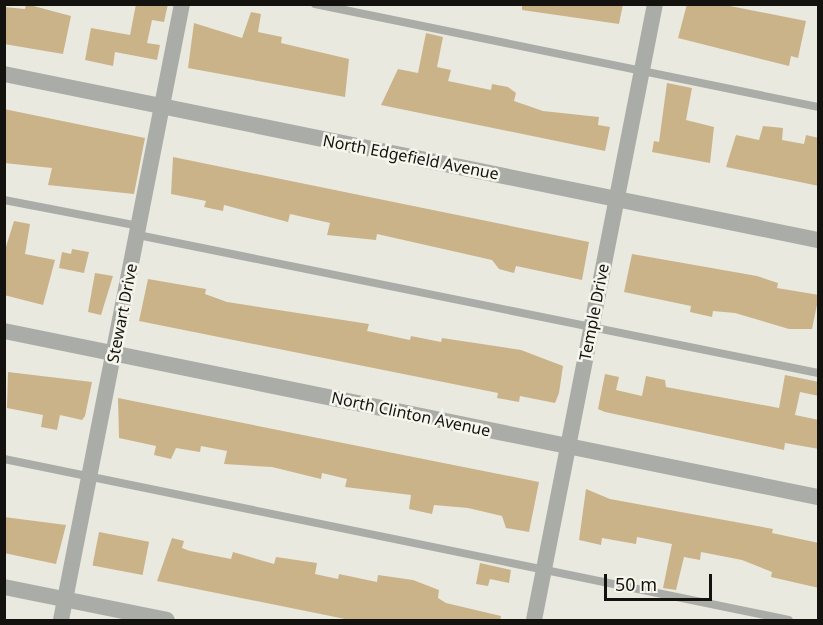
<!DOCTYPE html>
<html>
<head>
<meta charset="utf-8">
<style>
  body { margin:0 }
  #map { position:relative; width:823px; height:625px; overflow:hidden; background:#eae9df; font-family:"Noto Sans",sans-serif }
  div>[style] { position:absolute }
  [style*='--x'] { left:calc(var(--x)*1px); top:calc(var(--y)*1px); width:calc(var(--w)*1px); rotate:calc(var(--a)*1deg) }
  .building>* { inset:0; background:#cbb389; transform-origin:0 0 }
  .lane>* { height:8px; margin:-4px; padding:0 4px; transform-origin:4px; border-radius:4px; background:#aaaca8 }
  .street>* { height:16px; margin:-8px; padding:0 8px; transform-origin:8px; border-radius:8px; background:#aaaca8 }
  span { translate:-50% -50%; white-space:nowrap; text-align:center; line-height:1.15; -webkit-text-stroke:5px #f7f6ec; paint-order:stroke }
  .street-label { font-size:16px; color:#13120f }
  .frame { position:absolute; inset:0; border:6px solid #13120f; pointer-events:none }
  .scale { position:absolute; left:604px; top:574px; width:108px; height:27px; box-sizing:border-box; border:3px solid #13120f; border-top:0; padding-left:8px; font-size:18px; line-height:21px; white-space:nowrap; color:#13120f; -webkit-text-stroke:4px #f7f6ec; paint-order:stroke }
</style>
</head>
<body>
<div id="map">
  <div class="building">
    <i style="clip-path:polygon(26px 4px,71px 16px,63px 54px,4px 44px,4px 7px,25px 9px)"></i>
    <i style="clip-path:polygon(136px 4px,168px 4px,164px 22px,152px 20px,147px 43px,160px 45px,157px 60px,115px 52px,113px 66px,85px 60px,91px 28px,130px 35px)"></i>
    <i style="clip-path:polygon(522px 4px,623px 4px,619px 24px,522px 10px)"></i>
    <i style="clip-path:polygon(687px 4px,720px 4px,806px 21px,798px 58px,791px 56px,789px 66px,678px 38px)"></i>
    <i style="clip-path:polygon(251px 12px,261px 14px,258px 32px,282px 37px,281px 43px,349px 59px,345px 97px,188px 68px,194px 23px,242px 38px)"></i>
    <i style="clip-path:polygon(426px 33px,443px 37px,437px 67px,451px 70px,448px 81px,491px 90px,492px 84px,508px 87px,516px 93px,514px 101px,543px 111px,599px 117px,598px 125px,610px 127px,605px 151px,381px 105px,398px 69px,418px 73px)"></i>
    <i style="clip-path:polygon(667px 83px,692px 88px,686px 120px,714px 127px,710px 163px,652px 152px,654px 141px,659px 142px)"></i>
    <i style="clip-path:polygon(4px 109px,145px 138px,134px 194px,48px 185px,52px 168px,4px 163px)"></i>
    <i style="clip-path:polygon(763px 126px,783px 128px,782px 140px,804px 144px,806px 135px,819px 138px,819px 186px,726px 167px,736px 135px,759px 140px)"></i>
    <i style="clip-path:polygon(173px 157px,589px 242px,582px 280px,516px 266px,514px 273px,499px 269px,492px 260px,377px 234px,376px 240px,327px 235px,330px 223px,290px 214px,288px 222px,224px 205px,223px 211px,204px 207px,206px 201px,171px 194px)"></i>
    <i style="clip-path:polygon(14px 221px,30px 224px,25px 254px,55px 260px,43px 305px,4px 295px,4px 253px)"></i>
    <i style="clip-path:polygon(72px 249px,89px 252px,84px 273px,59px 268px,62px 252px,71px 254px)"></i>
    <i style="clip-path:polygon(632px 254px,757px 276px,778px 283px,777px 288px,819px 295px,812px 329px,789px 329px,735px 313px,713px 311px,712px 317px,690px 312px,691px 306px,624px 292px)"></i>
    <i style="clip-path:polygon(95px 273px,113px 276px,101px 315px,88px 312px)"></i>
    <i style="clip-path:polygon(148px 279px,206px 289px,205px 294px,227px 302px,369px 324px,367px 331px,410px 340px,411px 336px,441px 342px,442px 338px,521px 350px,563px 366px,559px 393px,555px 403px,520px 396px,519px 402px,497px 398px,498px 393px,139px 321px)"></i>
    <i style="clip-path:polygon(8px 372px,92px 382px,85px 416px,82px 420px,60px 415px,57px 430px,41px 427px,43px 415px,7px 408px)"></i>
    <i style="clip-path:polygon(605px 374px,619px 377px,616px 390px,642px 396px,646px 376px,665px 380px,666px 387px,779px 408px,785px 375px,819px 382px,819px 396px,800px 392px,795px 415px,819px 420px,819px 449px,785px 443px,784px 450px,605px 412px,598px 409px)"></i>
    <i style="clip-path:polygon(118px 398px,539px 482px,529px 532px,506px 528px,502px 516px,468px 508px,434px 505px,432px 514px,409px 509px,411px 495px,345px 487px,347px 479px,322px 473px,321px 479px,272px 467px,224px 464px,227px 451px,201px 446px,200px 452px,176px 448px,171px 459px,154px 455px,156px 446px,119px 438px)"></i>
    <i style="clip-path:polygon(586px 489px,610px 499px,773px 529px,772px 533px,819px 543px,819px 588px,771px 577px,772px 572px,742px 560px,701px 552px,700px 560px,684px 557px,676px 590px,663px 588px,672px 544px,637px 537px,636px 544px,602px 538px,601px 545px,579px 540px)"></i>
    <i style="clip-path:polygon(4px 517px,66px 525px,56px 564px,4px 553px)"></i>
    <i style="left:99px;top:532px;width:51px;height:34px;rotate:11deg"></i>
    <i style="clip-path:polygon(172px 538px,184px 541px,182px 548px,190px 551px,231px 559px,233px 552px,274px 564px,276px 557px,317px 563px,315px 574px,338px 579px,339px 574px,377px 582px,378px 575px,413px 580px,439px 590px,438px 598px,446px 603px,501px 616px,500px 621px,355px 621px,157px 581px)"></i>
    <i style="clip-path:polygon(480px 563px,511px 570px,509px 583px,490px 579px,488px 586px,476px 584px)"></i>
  </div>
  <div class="lane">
    <i style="--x:315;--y:4;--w:513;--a:11.57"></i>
    <i style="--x:4;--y:200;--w:137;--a:10.9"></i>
    <i style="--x:138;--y:235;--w:694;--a:11.47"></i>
    <i style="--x:4;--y:459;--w:801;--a:11.59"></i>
  </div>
  <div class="street">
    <i style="--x:4;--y:74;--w:831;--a:11.53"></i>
    <i style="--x:4;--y:331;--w:831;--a:11.53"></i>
    <i style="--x:4;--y:587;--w:166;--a:11.4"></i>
    <i style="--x:61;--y:620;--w:628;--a:-78.89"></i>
    <i style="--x:534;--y:620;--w:628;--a:-78.89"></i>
  </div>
  <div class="street-label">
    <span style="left:411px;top:157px;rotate:11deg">North Edgefield Avenue</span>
    <span style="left:594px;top:312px;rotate:-79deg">Temple Drive</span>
    <span style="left:122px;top:313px;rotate:-79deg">Stewart Drive</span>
    <span style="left:411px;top:414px;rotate:12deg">North Clinton Avenue</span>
  </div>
  <div class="frame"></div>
  <div class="scale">50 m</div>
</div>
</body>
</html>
